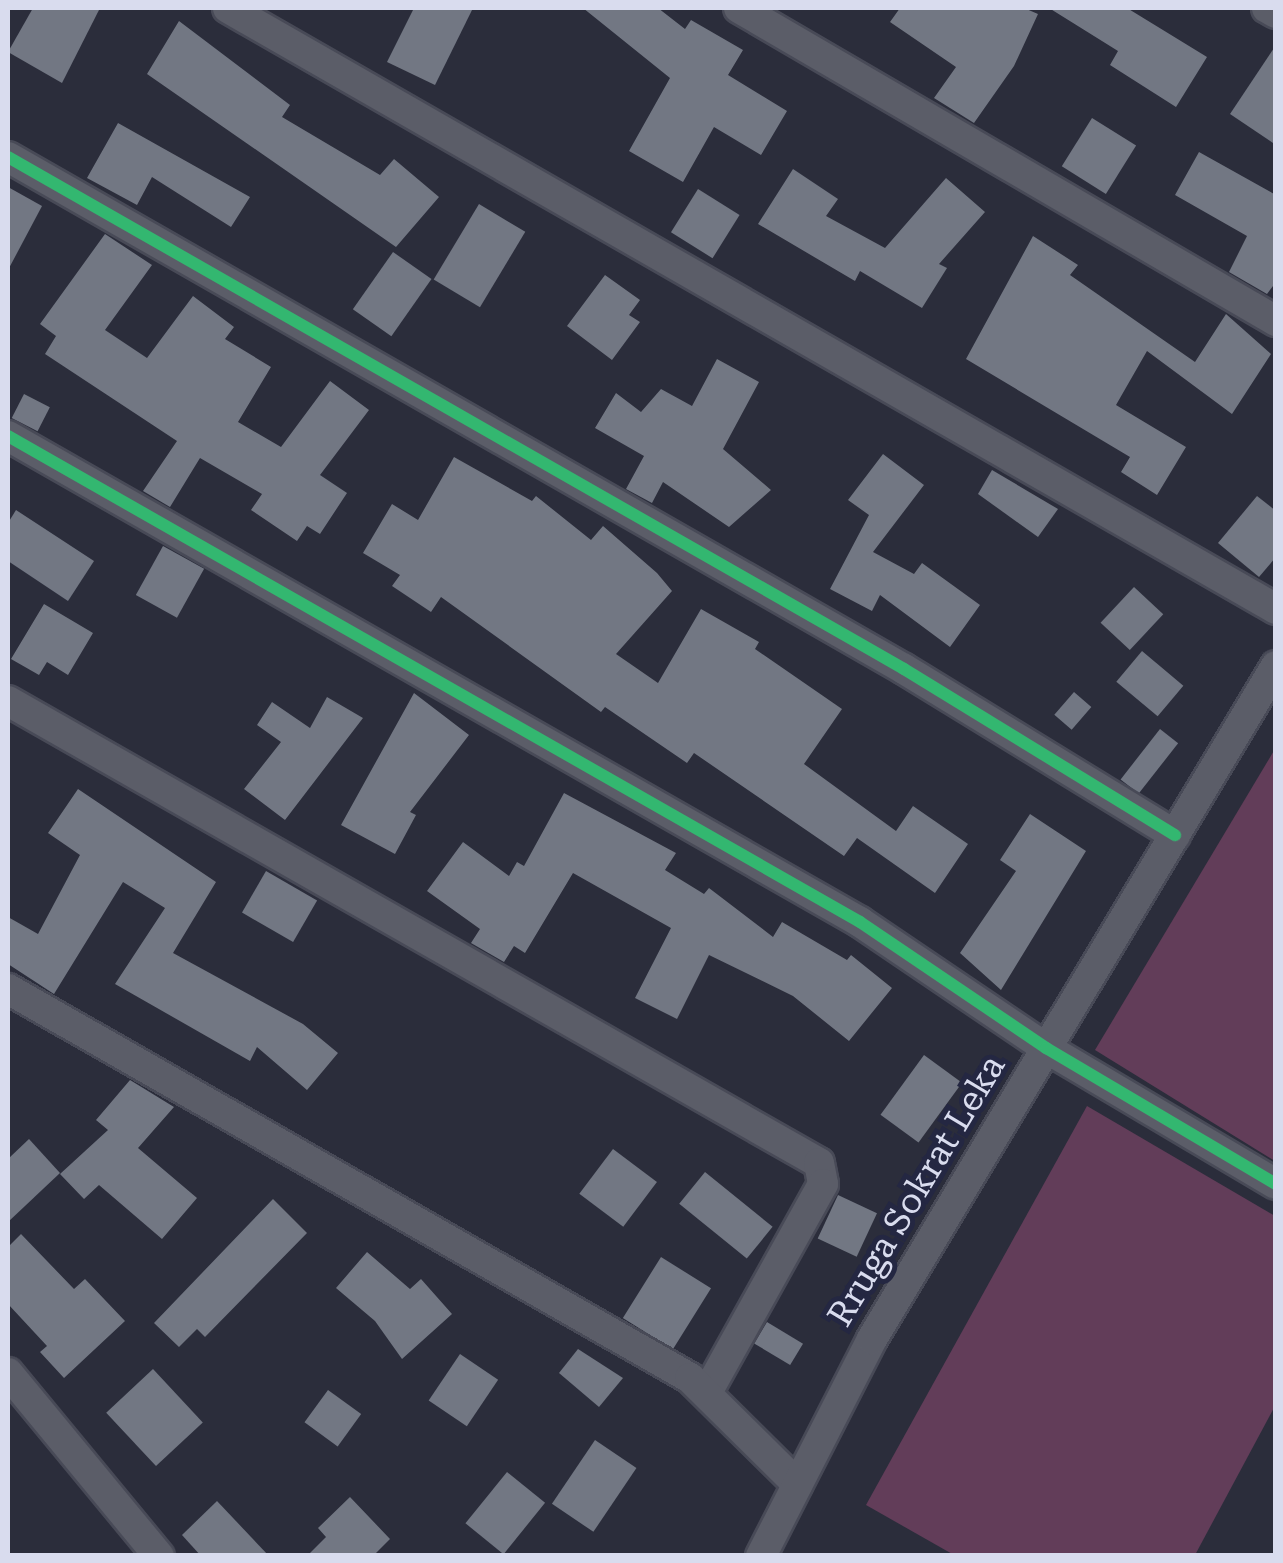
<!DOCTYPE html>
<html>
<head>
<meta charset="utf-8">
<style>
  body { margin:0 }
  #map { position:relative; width:1283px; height:1563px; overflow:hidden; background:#2b2d3b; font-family:"Roboto Serif",serif }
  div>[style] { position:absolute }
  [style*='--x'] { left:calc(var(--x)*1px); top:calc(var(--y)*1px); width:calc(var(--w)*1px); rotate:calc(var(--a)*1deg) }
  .green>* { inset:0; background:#623d59 }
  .building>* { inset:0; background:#727783; transform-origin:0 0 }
  .roads { filter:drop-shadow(2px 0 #484a57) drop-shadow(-2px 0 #484a57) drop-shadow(0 2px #484a57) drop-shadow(0 -2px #484a57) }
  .minor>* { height:30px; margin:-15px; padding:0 15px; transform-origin:15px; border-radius:15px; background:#5b5d68 }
  .cycleway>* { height:12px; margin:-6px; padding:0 6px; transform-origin:6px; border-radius:6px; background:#33b770 }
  span { translate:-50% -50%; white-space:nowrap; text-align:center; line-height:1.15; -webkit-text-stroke:10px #242742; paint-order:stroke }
  .street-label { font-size:35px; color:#d9dcee }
  .frame { position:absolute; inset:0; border:10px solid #d9dcee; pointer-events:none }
</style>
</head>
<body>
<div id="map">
  <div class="green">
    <i style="clip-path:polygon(1275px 749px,1275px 1161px,1095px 1050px)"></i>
    <i style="clip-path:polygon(1087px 1106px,1275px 1216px,1275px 1406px,1195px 1555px,954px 1555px,866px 1505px)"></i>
  </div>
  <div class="building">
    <i style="clip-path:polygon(33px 8px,100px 8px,62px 83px,8px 52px)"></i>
    <i style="clip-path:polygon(414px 8px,473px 8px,435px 85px,387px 62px)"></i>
    <i style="clip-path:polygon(583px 8px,658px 8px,685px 29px,691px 20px,743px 50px,728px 75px,787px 111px,761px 155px,714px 127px,683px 182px,629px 151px,670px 78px)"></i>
    <i style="clip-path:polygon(900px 8px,1024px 8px,1038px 14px,1014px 66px,974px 123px,934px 98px,956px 67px,890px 22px)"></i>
    <i style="clip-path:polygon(1049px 8px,1127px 8px,1207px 57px,1176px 107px,1110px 65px,1118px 51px)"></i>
    <i style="clip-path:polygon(179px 21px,290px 105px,282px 117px,380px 175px,394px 159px,439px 197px,396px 247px,147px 74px)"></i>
    <i style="clip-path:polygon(1276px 45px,1276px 145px,1230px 114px)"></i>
    <i style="left:1092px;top:118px;width:52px;height:57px;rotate:32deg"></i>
    <i style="clip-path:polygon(118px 123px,250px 197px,231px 227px,152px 177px,137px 205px,87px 178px)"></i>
    <i style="clip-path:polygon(1199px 152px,1276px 195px,1276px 282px,1267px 294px,1229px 272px,1247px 236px,1175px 195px)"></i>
    <i style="clip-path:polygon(793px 169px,838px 199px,826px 216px,885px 248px,946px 178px,985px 212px,939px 264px,947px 268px,922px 308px,860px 271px,855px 281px,758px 224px)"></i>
    <i style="clip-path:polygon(8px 187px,42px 206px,8px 270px)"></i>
    <i style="left:698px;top:189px;width:49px;height:51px;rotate:32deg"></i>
    <i style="left:479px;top:204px;width:54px;height:88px;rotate:31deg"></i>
    <i style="clip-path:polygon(105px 234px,152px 265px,105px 330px,147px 358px,193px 296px,234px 327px,225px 339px,271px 367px,238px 422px,281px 447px,330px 381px,369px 410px,320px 475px,347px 493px,320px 534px,307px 526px,297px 541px,251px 510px,262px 494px,200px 458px,170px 507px,143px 491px,177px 441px,45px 354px,56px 336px,40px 324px)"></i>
    <i style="clip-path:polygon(1033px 236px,1078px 265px,1070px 275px,1195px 362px,1226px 314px,1271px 354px,1232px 414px,1147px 351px,1116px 405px,1186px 447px,1157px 495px,1121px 472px,1130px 457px,966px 359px)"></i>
    <i style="left:393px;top:252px;width:47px;height:70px;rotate:35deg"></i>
    <i style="clip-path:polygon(605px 275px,640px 300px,629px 315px,640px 322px,612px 360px,567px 326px)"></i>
    <i style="clip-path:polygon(717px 359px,759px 382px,723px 449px,771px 490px,729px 527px,663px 482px,652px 503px,626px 489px,644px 456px,595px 428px,616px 393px,641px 412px,661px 389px,692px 406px)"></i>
    <i style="left:24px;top:394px;width:29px;height:27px;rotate:27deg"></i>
    <i style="clip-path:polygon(883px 454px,924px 485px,873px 552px,914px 574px,922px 563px,980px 605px,950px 647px,880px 595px,872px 611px,830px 589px,869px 515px,848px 500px)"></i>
    <i style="clip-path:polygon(454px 457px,532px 501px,536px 496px,591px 540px,603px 526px,657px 573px,672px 591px,616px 654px,658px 683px,701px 609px,759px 642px,755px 649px,842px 709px,804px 764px,896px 831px,913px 806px,968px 844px,935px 893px,857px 838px,844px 856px,694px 753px,687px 763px,605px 707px,601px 712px,441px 597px,431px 612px,392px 586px,400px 575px,363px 553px,392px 504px,418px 520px)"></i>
    <i style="clip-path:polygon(992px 470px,1058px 509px,1038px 537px,978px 494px)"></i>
    <i style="clip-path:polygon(1257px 496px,1276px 511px,1276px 557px,1259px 577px,1218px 543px)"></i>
    <i style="clip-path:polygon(16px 510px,94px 561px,68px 601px,8px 561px,8px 523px)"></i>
    <i style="left:163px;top:546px;width:47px;height:56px;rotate:29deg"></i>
    <i style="left:1134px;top:587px;width:40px;height:49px;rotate:43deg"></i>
    <i style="clip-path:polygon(44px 604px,93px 633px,68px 675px,47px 662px,39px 675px,11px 659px)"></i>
    <i style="left:1142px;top:651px;width:54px;height:40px;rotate:40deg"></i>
    <i style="left:1074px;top:692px;width:23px;height:30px;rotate:41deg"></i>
    <i style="clip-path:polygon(414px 693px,469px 735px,410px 812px,416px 815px,395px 854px,341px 825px)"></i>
    <i style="clip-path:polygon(327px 697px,363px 718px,285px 820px,244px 789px,281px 742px,257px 725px,272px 702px,310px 728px)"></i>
    <i style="left:1160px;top:729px;width:23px;height:64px;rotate:38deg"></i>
    <i style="clip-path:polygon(78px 789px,216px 882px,173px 953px,303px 1024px,338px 1053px,307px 1090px,257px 1047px,250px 1061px,115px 984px,165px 908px,123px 882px,54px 994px,8px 964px,8px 917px,38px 934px,80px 855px,48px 833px)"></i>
    <i style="clip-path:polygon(564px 793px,676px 853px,665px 870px,704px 894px,709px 888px,773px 937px,782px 922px,847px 960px,851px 955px,892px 988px,849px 1041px,793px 996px,709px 955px,677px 1019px,635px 998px,671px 928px,573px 873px,525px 953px,514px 946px,504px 962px,471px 943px,480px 929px,427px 891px,463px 842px,509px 876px,517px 862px,524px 866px)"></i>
    <i style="clip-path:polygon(1030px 814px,1086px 851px,1001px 990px,960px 953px,1016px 871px,1000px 860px)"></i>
    <i style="left:266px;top:871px;width:59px;height:48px;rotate:30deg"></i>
    <i style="left:924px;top:1055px;width:47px;height:74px;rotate:36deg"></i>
    <i style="clip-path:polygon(130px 1080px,174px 1107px,138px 1148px,197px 1198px,162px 1239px,99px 1185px,84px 1199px,60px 1174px,108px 1130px,96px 1120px)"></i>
    <i style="clip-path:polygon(29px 1139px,60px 1173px,8px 1222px,8px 1159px)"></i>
    <i style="left:613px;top:1149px;width:55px;height:56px;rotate:37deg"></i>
    <i style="left:705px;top:1172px;width:87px;height:41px;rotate:39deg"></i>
    <i style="left:838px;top:1195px;width:43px;height:48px;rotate:25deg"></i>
    <i style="clip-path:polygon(273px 1199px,307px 1233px,205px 1337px,197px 1329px,179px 1347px,154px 1323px)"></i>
    <i style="clip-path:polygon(21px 1234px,74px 1289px,85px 1279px,125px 1321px,64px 1378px,40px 1352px,47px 1346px,8px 1304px,8px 1247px)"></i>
    <i style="clip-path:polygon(367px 1252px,410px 1289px,421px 1279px,452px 1314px,402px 1359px,375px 1321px,336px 1288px)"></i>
    <i style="left:661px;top:1257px;width:59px;height:72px;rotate:32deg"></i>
    <i style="left:767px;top:1322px;width:42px;height:25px;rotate:31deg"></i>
    <i style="clip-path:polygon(578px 1349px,623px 1378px,599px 1407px,559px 1373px)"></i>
    <i style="left:460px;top:1354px;width:46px;height:56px;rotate:34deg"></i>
    <i style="left:153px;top:1369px;width:73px;height:64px;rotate:47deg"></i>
    <i style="left:328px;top:1390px;width:41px;height:40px;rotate:36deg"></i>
    <i style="left:595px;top:1440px;width:50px;height:77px;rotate:34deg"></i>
    <i style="left:507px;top:1472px;width:49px;height:66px;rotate:39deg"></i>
    <i style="clip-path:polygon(350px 1497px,390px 1539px,373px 1556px,307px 1556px,326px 1537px,318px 1528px)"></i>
    <i style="clip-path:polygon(217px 1501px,269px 1556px,201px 1556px,182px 1535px)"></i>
  </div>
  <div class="roads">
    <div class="minor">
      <i style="--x:228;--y:8;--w:1208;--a:29.83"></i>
      <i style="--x:739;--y:8;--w:622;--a:30.24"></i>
      <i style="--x:1267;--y:8;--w:10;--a:29"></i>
      <i style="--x:8;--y:157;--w:1032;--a:29.74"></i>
      <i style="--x:904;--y:669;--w:318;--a:31.5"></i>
      <i style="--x:8;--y:436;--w:981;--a:29.7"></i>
      <i style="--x:860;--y:922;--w:225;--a:34.1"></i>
      <i style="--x:1046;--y:1048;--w:267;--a:30.6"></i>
      <i style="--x:8;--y:701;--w:933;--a:29.67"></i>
      <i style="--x:819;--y:1163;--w:21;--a:79"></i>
      <i style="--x:823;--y:1184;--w:238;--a:119.1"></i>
      <i style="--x:8;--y:989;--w:785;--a:29.7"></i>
      <i style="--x:690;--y:1378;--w:151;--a:44.7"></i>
      <i style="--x:8;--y:1373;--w:237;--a:50.5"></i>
      <i style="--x:761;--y:1556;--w:244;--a:-62.9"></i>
      <i style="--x:872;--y:1339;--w:785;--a:-59.02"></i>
    </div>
  </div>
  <div class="cycleway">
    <i style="--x:8;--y:157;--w:1032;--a:29.74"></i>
    <i style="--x:904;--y:669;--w:318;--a:31.5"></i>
    <i style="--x:8;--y:436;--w:981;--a:29.7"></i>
    <i style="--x:860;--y:922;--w:225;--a:34.1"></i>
    <i style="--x:1046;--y:1048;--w:267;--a:30.6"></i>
  </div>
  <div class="street-label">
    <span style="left:917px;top:1191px;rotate:-59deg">Rruga Sokrat Leka</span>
  </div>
  <div class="frame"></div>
</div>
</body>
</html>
